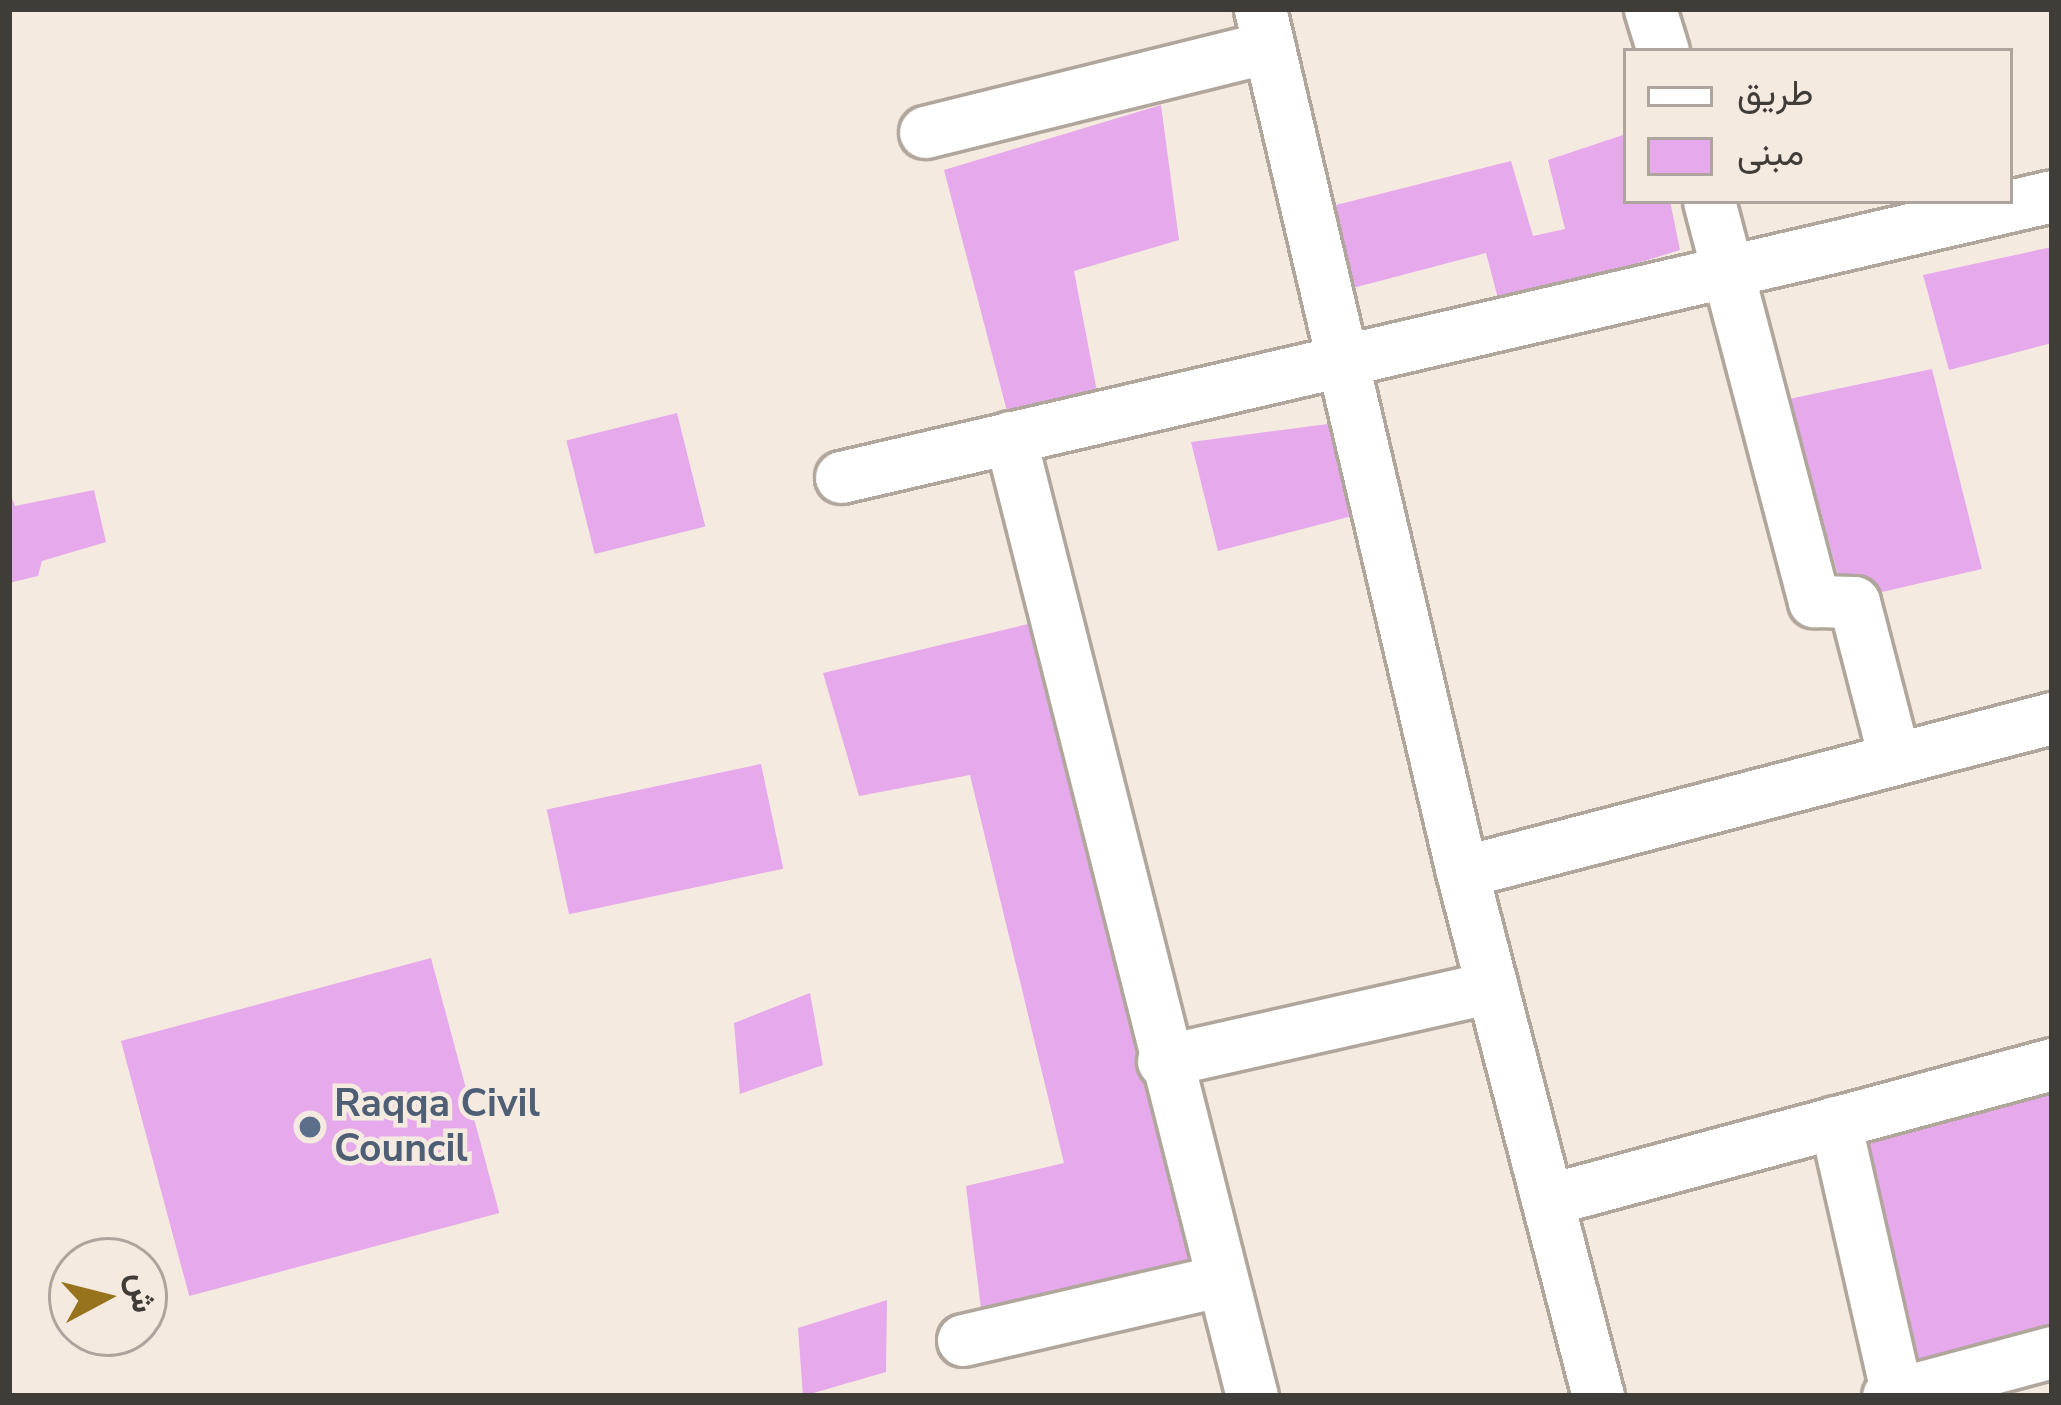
<!DOCTYPE html>
<html>
<head>
<meta charset="utf-8">
<style>
  body { margin:0 }
  #map { position:relative; width:2061px; height:1405px; overflow:hidden; background:#f5eae0; font-family:"Nunito Sans",Vazirmatn,sans-serif }
  div>[style] { position:absolute }
  [style*='--x'] { left:calc(var(--x)*1px); top:calc(var(--y)*1px); width:calc(var(--w)*1px); rotate:calc(var(--a)*1deg) }
  .building>* { inset:0; background:#e5a9ec; transform-origin:0 0 }
  .roads { filter:drop-shadow(3px 0 #b0a69c) drop-shadow(-3px 0 #b0a69c) drop-shadow(0 3px #b0a69c) drop-shadow(0 -3px #b0a69c) }
  .minor>* { height:51px; margin:-25.5px; padding:0 25.5px; transform-origin:25.5px; border-radius:25.5px; background:#fff }
  .dots>* { width:33px; height:33px; translate:-50% -50%; box-sizing:border-box; border:6px solid #f5eae0; border-radius:50% }
  span { translate:-50% -50%; white-space:nowrap; text-align:center; line-height:1.15; -webkit-text-stroke:9px #f5eae0; paint-order:stroke }
  .service-label { font-size:39px; color:#4e5e75; font-weight:700 }
  .left { translate:0 -50%; text-align:left }
  .frame { position:absolute; inset:0; border:12px solid #403c38; pointer-events:none }
  .legend { position:absolute; left:1623px; top:48px; width:390px; height:156px; box-sizing:border-box; background:#f5eae0; border:3px solid #ada49d; margin:0; padding:15px 21px; list-style:none; font-size:36px; color:#403c38 }
  .legend li { display:flex; align-items:center; gap:24px; height:60px }
  .legend b { width:60px; border:3px solid #ada49d }
  .north { position:absolute; left:48px; top:1237px; width:120px; height:120px; box-sizing:border-box; background:#f5eae0; border:3px solid #ada49d; border-radius:50%; rotate:83deg; font-size:33px; font-weight:700; line-height:48px; text-align:center; color:#403c38 }
  .north::after { content:''; display:block; margin:auto; width:42px; height:54px; background:#97731d; clip-path:polygon(50% 0,100% 100%,50% 72%,0 100%) }
</style>
</head>
<body>
<div id="map">
  <div class="building">
    <i style="clip-path:polygon(1161px 105px,1179px 240px,1074px 271px,1098px 397px,1009px 419px,944px 170px)"></i>
    <i style="clip-path:polygon(1626px 134px,1626px 201px,1670px 201px,1680px 250px,1500px 306px,1486px 253px,1349px 289px,1336px 205px,1511px 161px,1533px 236px,1565px 229px,1548px 160px)"></i>
    <i style="clip-path:polygon(2052px 247px,2052px 343px,1949px 370px,1923px 275px)"></i>
    <i style="clip-path:polygon(1932px 369px,1982px 569px,1873px 594px,1840px 582px,1789px 399px)"></i>
    <i style="left:677px;top:413px;width:117px;height:114px;rotate:76deg"></i>
    <i style="clip-path:polygon(1328px 424px,1356px 515px,1218px 551px,1191px 442px)"></i>
    <i style="clip-path:polygon(9px 490px,15px 506px,94px 490px,106px 542px,42px 561px,38px 576px,9px 583px)"></i>
    <i style="clip-path:polygon(1028px 624px,1191px 1259px,981px 1309px,966px 1186px,1064px 1163px,970px 775px,859px 796px,823px 673px)"></i>
    <i style="left:761px;top:764px;width:107px;height:219px;rotate:78deg"></i>
    <i style="left:431px;top:958px;width:264px;height:321px;rotate:75deg"></i>
    <i style="clip-path:polygon(810px 993px,823px 1065px,740px 1094px,734px 1023px)"></i>
    <i style="clip-path:polygon(2052px 1089px,2052px 1332px,1918px 1368px,1858px 1131px)"></i>
    <i style="clip-path:polygon(887px 1300px,886px 1372px,803px 1396px,798px 1328px)"></i>
  </div>
  <div class="roads">
    <div class="minor">
      <i style="--x:1260;--y:9;--w:886;--a:76.83"></i>
      <i style="--x:1462;--y:872;--w:541;--a:75.45"></i>
      <i style="--x:1650;--y:9;--w:44;--a:72.8"></i>
      <i style="--x:925;--y:132;--w:354;--a:-13.9"></i>
      <i style="--x:1709;--y:201;--w:414;--a:75.3"></i>
      <i style="--x:1814;--y:601;--w:40;--a:1.4"></i>
      <i style="--x:1854;--y:602;--w:160;--a:75.5"></i>
      <i style="--x:1010;--y:437;--w:989;--a:75.84"></i>
      <i style="--x:841;--y:477;--w:1243;--a:-13.06"></i>
      <i style="--x:1462;--y:872;--w:610;--a:-14.63"></i>
      <i style="--x:1163;--y:1061;--w:337;--a:-12.7"></i>
      <i style="--x:1835;--y:1122;--w:279;--a:77.2"></i>
      <i style="--x:1547;--y:1200;--w:523;--a:-15.07"></i>
      <i style="--x:963;--y:1340;--w:263;--a:-13"></i>
      <i style="--x:1888;--y:1396;--w:170;--a:-15"></i>
    </div>
  </div>
  <div class="dots">
    <i style="left:310px;top:1127px;background:#5c6f8a"></i>
  </div>
  <div class="service-label">
    <span class="left" style="left:334px;top:1127px">Raqqa Civil<br>Council</span>
  </div>
  <div class="frame"></div>
  <ul class="legend">
  <li><b style="height:15px;background:#fff"></b>طريق</li>
  <li><b style="height:33px;background:#e5a9ec"></b>مبنى</li>
  </ul>
  <div class="north">ش</div>
</div>
</body>
</html>
